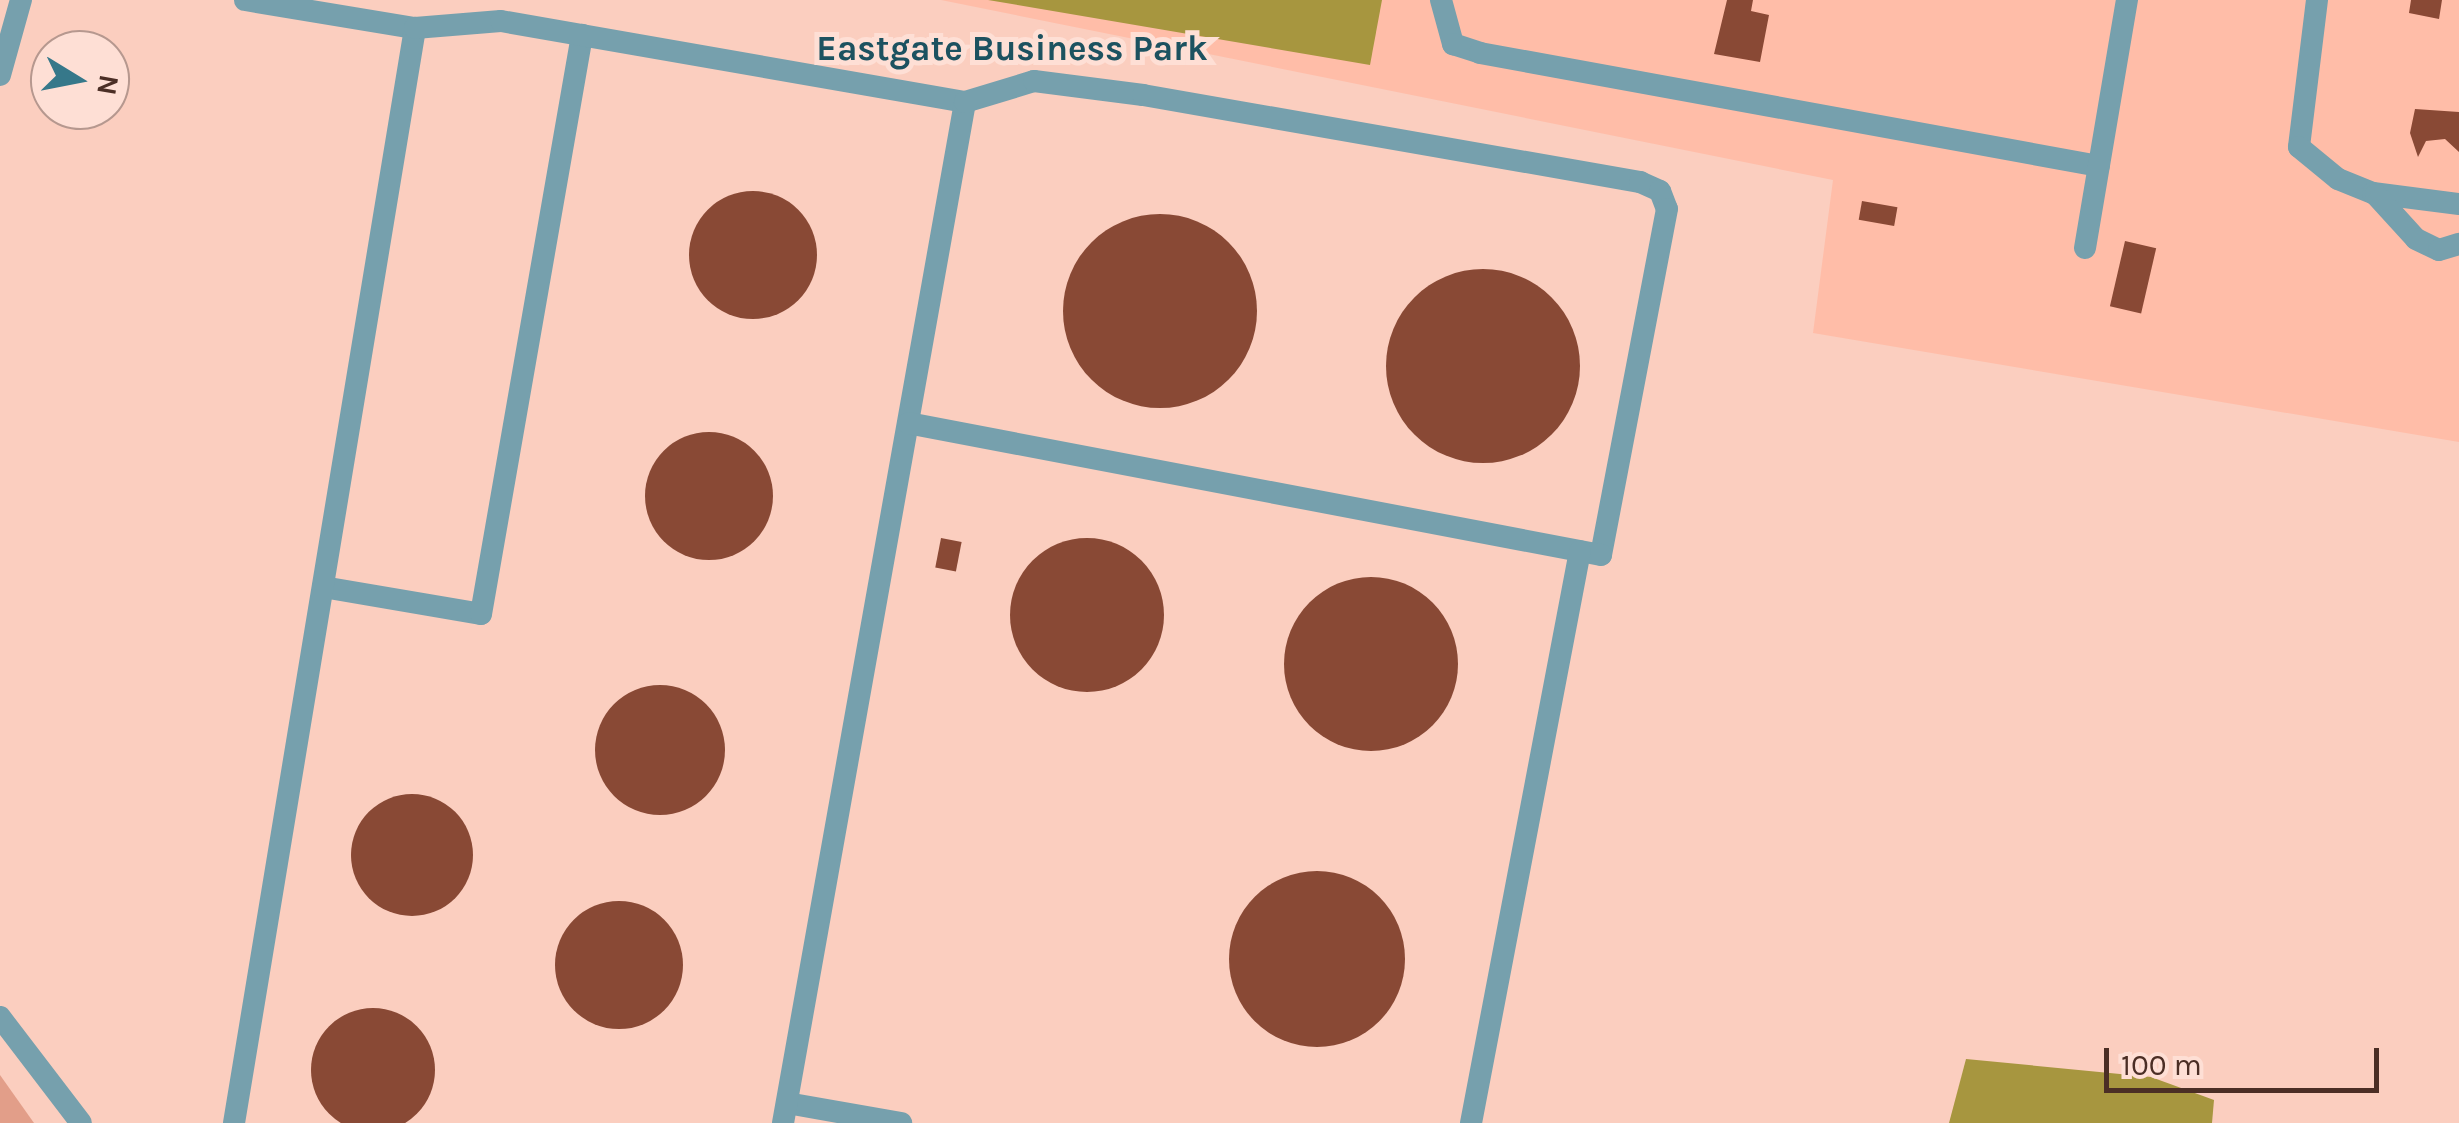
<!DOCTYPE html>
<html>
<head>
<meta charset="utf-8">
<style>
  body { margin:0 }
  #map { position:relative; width:2459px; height:1123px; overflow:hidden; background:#fbcebf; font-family:Karla,sans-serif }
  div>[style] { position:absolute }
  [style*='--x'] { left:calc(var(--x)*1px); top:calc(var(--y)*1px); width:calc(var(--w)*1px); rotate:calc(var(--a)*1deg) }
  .built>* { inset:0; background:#ffbda8 }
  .green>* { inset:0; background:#e29e89 }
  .water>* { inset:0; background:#a7963f }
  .building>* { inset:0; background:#894935; transform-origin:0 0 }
  .round { border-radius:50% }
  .minor>* { height:22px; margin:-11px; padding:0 11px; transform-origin:11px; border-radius:11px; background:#76a0ad }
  span { translate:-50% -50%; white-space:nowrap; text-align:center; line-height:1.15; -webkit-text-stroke:10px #fedfd5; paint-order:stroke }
  .neighbourhood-label { font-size:35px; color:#1c5260; font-weight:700 }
  .north { position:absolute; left:30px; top:30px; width:100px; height:100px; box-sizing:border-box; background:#fedfd5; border:2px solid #b6988f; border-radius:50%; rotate:100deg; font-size:28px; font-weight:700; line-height:40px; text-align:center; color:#4b2e25 }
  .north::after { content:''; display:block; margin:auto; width:35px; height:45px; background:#36788a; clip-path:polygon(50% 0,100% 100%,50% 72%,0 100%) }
  .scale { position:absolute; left:2104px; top:1048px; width:275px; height:45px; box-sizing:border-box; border:5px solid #4b2e25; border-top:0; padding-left:12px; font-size:30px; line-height:35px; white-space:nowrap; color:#4b2e25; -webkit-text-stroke:8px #fedfd5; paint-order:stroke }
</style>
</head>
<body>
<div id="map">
  <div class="built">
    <i style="clip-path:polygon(941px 0,2459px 0,2459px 442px,1813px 333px,1833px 180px)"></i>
  </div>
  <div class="green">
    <i style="clip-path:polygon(0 1075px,34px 1123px,0 1123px)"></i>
  </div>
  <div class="water">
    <i style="clip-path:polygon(988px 0,1382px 0,1370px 65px)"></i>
    <i style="clip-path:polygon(1966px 1059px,2151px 1077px,2214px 1100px,2212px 1123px,1949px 1123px)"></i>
  </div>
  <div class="building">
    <i style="clip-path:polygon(1727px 0,1753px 0,1751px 11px,1769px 15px,1760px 62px,1714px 54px)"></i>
    <i style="clip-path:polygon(2411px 0,2442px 0,2439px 19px,2409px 13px)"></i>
    <i style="clip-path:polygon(2415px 109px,2459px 112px,2459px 152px,2445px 139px,2426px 141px,2418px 157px,2410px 133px)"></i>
    <i class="round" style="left:689px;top:191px;width:128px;height:128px"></i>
    <i style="left:1862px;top:201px;width:36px;height:19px;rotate:10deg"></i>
    <i class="round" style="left:1063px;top:214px;width:194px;height:194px"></i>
    <i style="left:2125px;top:241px;width:32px;height:67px;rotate:13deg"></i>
    <i class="round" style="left:1386px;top:269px;width:194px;height:194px"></i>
    <i class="round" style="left:645px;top:432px;width:128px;height:128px"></i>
    <i style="left:941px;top:538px;width:21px;height:30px;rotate:11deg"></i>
    <i class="round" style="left:1010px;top:538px;width:154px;height:154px"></i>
    <i class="round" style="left:1284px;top:577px;width:174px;height:174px"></i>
    <i class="round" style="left:595px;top:685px;width:130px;height:130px"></i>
    <i class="round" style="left:351px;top:794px;width:122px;height:122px"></i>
    <i class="round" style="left:1229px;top:871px;width:176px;height:176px"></i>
    <i class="round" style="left:555px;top:901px;width:128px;height:128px"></i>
    <i class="round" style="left:311px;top:1008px;width:124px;height:124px"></i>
  </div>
  <div class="minor">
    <i style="--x:245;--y:0;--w:172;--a:9.4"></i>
    <i style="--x:1441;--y:0;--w:46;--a:74.7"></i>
    <i style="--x:1453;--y:44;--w:28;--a:18"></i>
    <i style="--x:1480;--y:53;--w:629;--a:10.35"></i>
    <i style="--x:2317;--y:0;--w:148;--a:97"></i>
    <i style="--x:2299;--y:147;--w:50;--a:39.4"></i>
    <i style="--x:2338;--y:179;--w:38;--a:22"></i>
    <i style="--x:2373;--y:193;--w:87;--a:7.3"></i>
    <i style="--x:0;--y:75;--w:78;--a:-74.4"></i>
    <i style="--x:2376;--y:195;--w:59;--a:47.7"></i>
    <i style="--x:2416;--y:239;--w:25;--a:26"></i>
    <i style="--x:2439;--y:250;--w:21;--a:-17"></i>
    <i style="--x:2085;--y:248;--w:252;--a:-80.4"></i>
    <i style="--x:323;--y:587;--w:160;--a:9.7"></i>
    <i style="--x:481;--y:614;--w:588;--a:-80.1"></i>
    <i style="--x:0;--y:1017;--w:133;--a:52.6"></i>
    <i style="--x:787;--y:1103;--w:116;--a:10"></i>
    <i style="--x:234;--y:1123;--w:1110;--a:-80.61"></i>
    <i style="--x:415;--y:28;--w:86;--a:-4.7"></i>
    <i style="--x:501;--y:21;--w:471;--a:9.9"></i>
    <i style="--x:783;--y:1123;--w:1037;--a:-79.89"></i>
    <i style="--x:965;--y:102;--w:72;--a:-16.9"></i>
    <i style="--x:1034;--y:81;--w:110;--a:7.3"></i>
    <i style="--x:1143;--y:95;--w:505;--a:9.93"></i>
    <i style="--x:1640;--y:182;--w:22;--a:24"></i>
    <i style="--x:1660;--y:191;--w:19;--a:69"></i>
    <i style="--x:1667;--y:209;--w:352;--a:100.8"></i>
    <i style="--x:1601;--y:555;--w:705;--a:-169.22"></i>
    <i style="--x:1471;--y:1123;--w:582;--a:-79.21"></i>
  </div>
  <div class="neighbourhood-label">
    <span style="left:1012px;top:49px">Eastgate Business Park</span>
  </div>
  <div class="north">N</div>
  <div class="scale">100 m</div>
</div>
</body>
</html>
